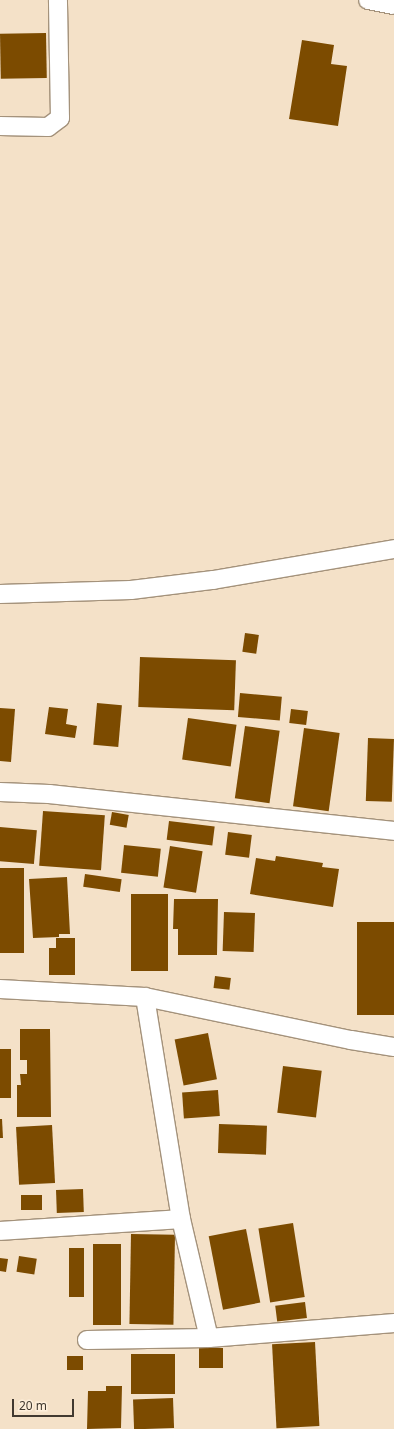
<!DOCTYPE html>
<html>
<head>
<meta charset="utf-8">
<style>
  body { margin:0 }
  #map { position:relative; width:394px; height:1429px; overflow:hidden; background:#f4e1c8; font-family:"Noto Sans",sans-serif }
  div>[style] { position:absolute }
  [style*='--x'] { left:calc(var(--x)*1px); top:calc(var(--y)*1px); width:calc(var(--w)*1px); rotate:calc(var(--a)*1deg) }
  .building>* { inset:0; background:#7c4b00; transform-origin:0 0 }
  .roads { filter:drop-shadow(1px 0 #a4927b) drop-shadow(-1px 0 #a4927b) drop-shadow(0 1px #a4927b) drop-shadow(0 -1px #a4927b) }
  .minor>* { height:18px; margin:-9px; padding:0 9px; transform-origin:9px; border-radius:9px; background:#fff }
  span { translate:-50% -50%; white-space:nowrap; text-align:center; line-height:1.15; -webkit-text-stroke:4px #feefdb; paint-order:stroke }
  .scale { position:absolute; left:12px; top:1399px; width:62px; height:18px; box-sizing:border-box; border:2px solid #413930; border-top:0; padding-left:5px; font-size:12px; line-height:14px; white-space:nowrap; color:#413930; -webkit-text-stroke:3px #feefdb; paint-order:stroke }
</style>
</head>
<body>
<div id="map">
  <div class="building">
    <i style="left:46px;top:33px;width:45px;height:46px;rotate:89deg"></i>
    <i style="clip-path:polygon(302px 40px,334px 45px,331px 64px,347px 66px,338px 126px,289px 119px)"></i>
    <i style="left:245px;top:633px;width:14px;height:19px;rotate:8deg"></i>
    <i style="left:140px;top:657px;width:96px;height:50px;rotate:2deg"></i>
    <i style="left:240px;top:693px;width:42px;height:24px;rotate:5deg"></i>
    <i style="left:97px;top:703px;width:25px;height:42px;rotate:5deg"></i>
    <i style="clip-path:polygon(49px 707px,68px 709px,66px 724px,77px 726px,75px 738px,45px 734px)"></i>
    <i style="clip-path:polygon(0 708px,15px 709px,11px 762px,0 761px)"></i>
    <i style="left:291px;top:709px;width:17px;height:14px;rotate:7deg"></i>
    <i style="left:188px;top:718px;width:49px;height:42px;rotate:8deg"></i>
    <i style="left:245px;top:726px;width:35px;height:73px;rotate:8deg"></i>
    <i style="left:304px;top:728px;width:36px;height:79px;rotate:8deg"></i>
    <i style="left:368px;top:738px;width:26px;height:63px;rotate:2deg"></i>
    <i style="left:43px;top:811px;width:62px;height:55px;rotate:4deg"></i>
    <i style="left:112px;top:812px;width:17px;height:13px;rotate:10deg"></i>
    <i style="left:169px;top:821px;width:46px;height:19px;rotate:7deg"></i>
    <i style="left:0;top:827px;width:37px;height:34px;rotate:5deg"></i>
    <i style="left:228px;top:832px;width:24px;height:23px;rotate:7deg"></i>
    <i style="left:124px;top:845px;width:37px;height:28px;rotate:6deg"></i>
    <i style="left:170px;top:846px;width:33px;height:42px;rotate:9deg"></i>
    <i style="clip-path:polygon(276px 856px,323px 863px,322px 867px,339px 869px,333px 907px,250px 894px,256px 858px,275px 861px)"></i>
    <i style="left:0;top:868px;width:24px;height:85px"></i>
    <i style="left:85px;top:874px;width:37px;height:13px;rotate:8deg"></i>
    <i style="clip-path:polygon(67px 877px,70px 934px,59px 934px,59px 937px,33px 938px,29px 879px)"></i>
    <i style="left:131px;top:894px;width:37px;height:77px"></i>
    <i style="clip-path:polygon(174px 899px,218px 899px,217px 955px,178px 955px,178px 929px,173px 929px)"></i>
    <i style="left:224px;top:912px;width:31px;height:39px;rotate:2deg"></i>
    <i style="left:357px;top:922px;width:37px;height:93px"></i>
    <i style="clip-path:polygon(56px 938px,75px 938px,75px 975px,49px 975px,49px 948px,56px 948px)"></i>
    <i style="left:215px;top:976px;width:16px;height:12px;rotate:7deg"></i>
    <i style="clip-path:polygon(20px 1029px,50px 1029px,51px 1117px,17px 1117px,17px 1085px,21px 1085px,20px 1074px,27px 1074px,27px 1060px,20px 1060px)"></i>
    <i style="left:208px;top:1033px;width:47px;height:34px;rotate:79deg"></i>
    <i style="left:0;top:1049px;width:11px;height:49px"></i>
    <i style="left:283px;top:1066px;width:39px;height:47px;rotate:7deg"></i>
    <i style="left:218px;top:1090px;width:26px;height:36px;rotate:86deg"></i>
    <i style="clip-path:polygon(0 1119px,2px 1119px,3px 1138px,0 1138px)"></i>
    <i style="left:219px;top:1124px;width:48px;height:29px;rotate:2deg"></i>
    <i style="left:52px;top:1125px;width:58px;height:36px;rotate:87deg"></i>
    <i style="left:83px;top:1189px;width:23px;height:27px;rotate:88deg"></i>
    <i style="left:42px;top:1195px;width:15px;height:21px;rotate:90deg"></i>
    <i style="left:293px;top:1223px;width:75px;height:35px;rotate:81deg"></i>
    <i style="left:246px;top:1229px;width:75px;height:38px;rotate:79deg"></i>
    <i style="left:131px;top:1234px;width:44px;height:90px;rotate:1deg"></i>
    <i style="left:93px;top:1244px;width:28px;height:81px"></i>
    <i style="left:69px;top:1248px;width:15px;height:49px"></i>
    <i style="left:19px;top:1256px;width:18px;height:16px;rotate:9deg"></i>
    <i style="clip-path:polygon(0 1258px,8px 1259px,6px 1272px,0 1271px)"></i>
    <i style="left:305px;top:1302px;width:16px;height:30px;rotate:83deg"></i>
    <i style="left:315px;top:1342px;width:84px;height:43px;rotate:87deg"></i>
    <i style="left:199px;top:1348px;width:24px;height:20px"></i>
    <i style="left:175px;top:1354px;width:40px;height:44px;rotate:90deg"></i>
    <i style="left:67px;top:1356px;width:16px;height:14px"></i>
    <i style="clip-path:polygon(106px 1386px,122px 1386px,121px 1428px,87px 1429px,88px 1391px,106px 1391px)"></i>
    <i style="left:173px;top:1398px;width:30px;height:40px;rotate:88deg"></i>
  </div>
  <div class="roads">
    <div class="minor">
      <i style="--x:368;--y:0;--w:26;--a:11"></i>
      <i style="--x:0;--y:126;--w:48;--a:1.2"></i>
      <i style="--x:48;--y:127;--w:15;--a:-37"></i>
      <i style="--x:60;--y:118;--w:118;--a:-91"></i>
      <i style="--x:0;--y:594;--w:131;--a:-1.7"></i>
      <i style="--x:131;--y:590;--w:83;--a:-7"></i>
      <i style="--x:213;--y:580;--w:184;--a:-9.7"></i>
      <i style="--x:0;--y:792;--w:49;--a:2.3"></i>
      <i style="--x:49;--y:794;--w:347;--a:6.1"></i>
      <i style="--x:0;--y:989;--w:145;--a:3.2"></i>
      <i style="--x:145;--y:997;--w:210;--a:11.8"></i>
      <i style="--x:351;--y:1040;--w:44;--a:9.2"></i>
      <i style="--x:145;--y:997;--w:225;--a:80.8"></i>
      <i style="--x:181;--y:1219;--w:122;--a:76.8"></i>
      <i style="--x:0;--y:1231;--w:181;--a:-3.8"></i>
      <i style="--x:87;--y:1340;--w:122;--a:-0.9"></i>
      <i style="--x:209;--y:1338;--w:186;--a:-4.6"></i>
    </div>
  </div>
  <div class="scale">20 m</div>
</div>
</body>
</html>
